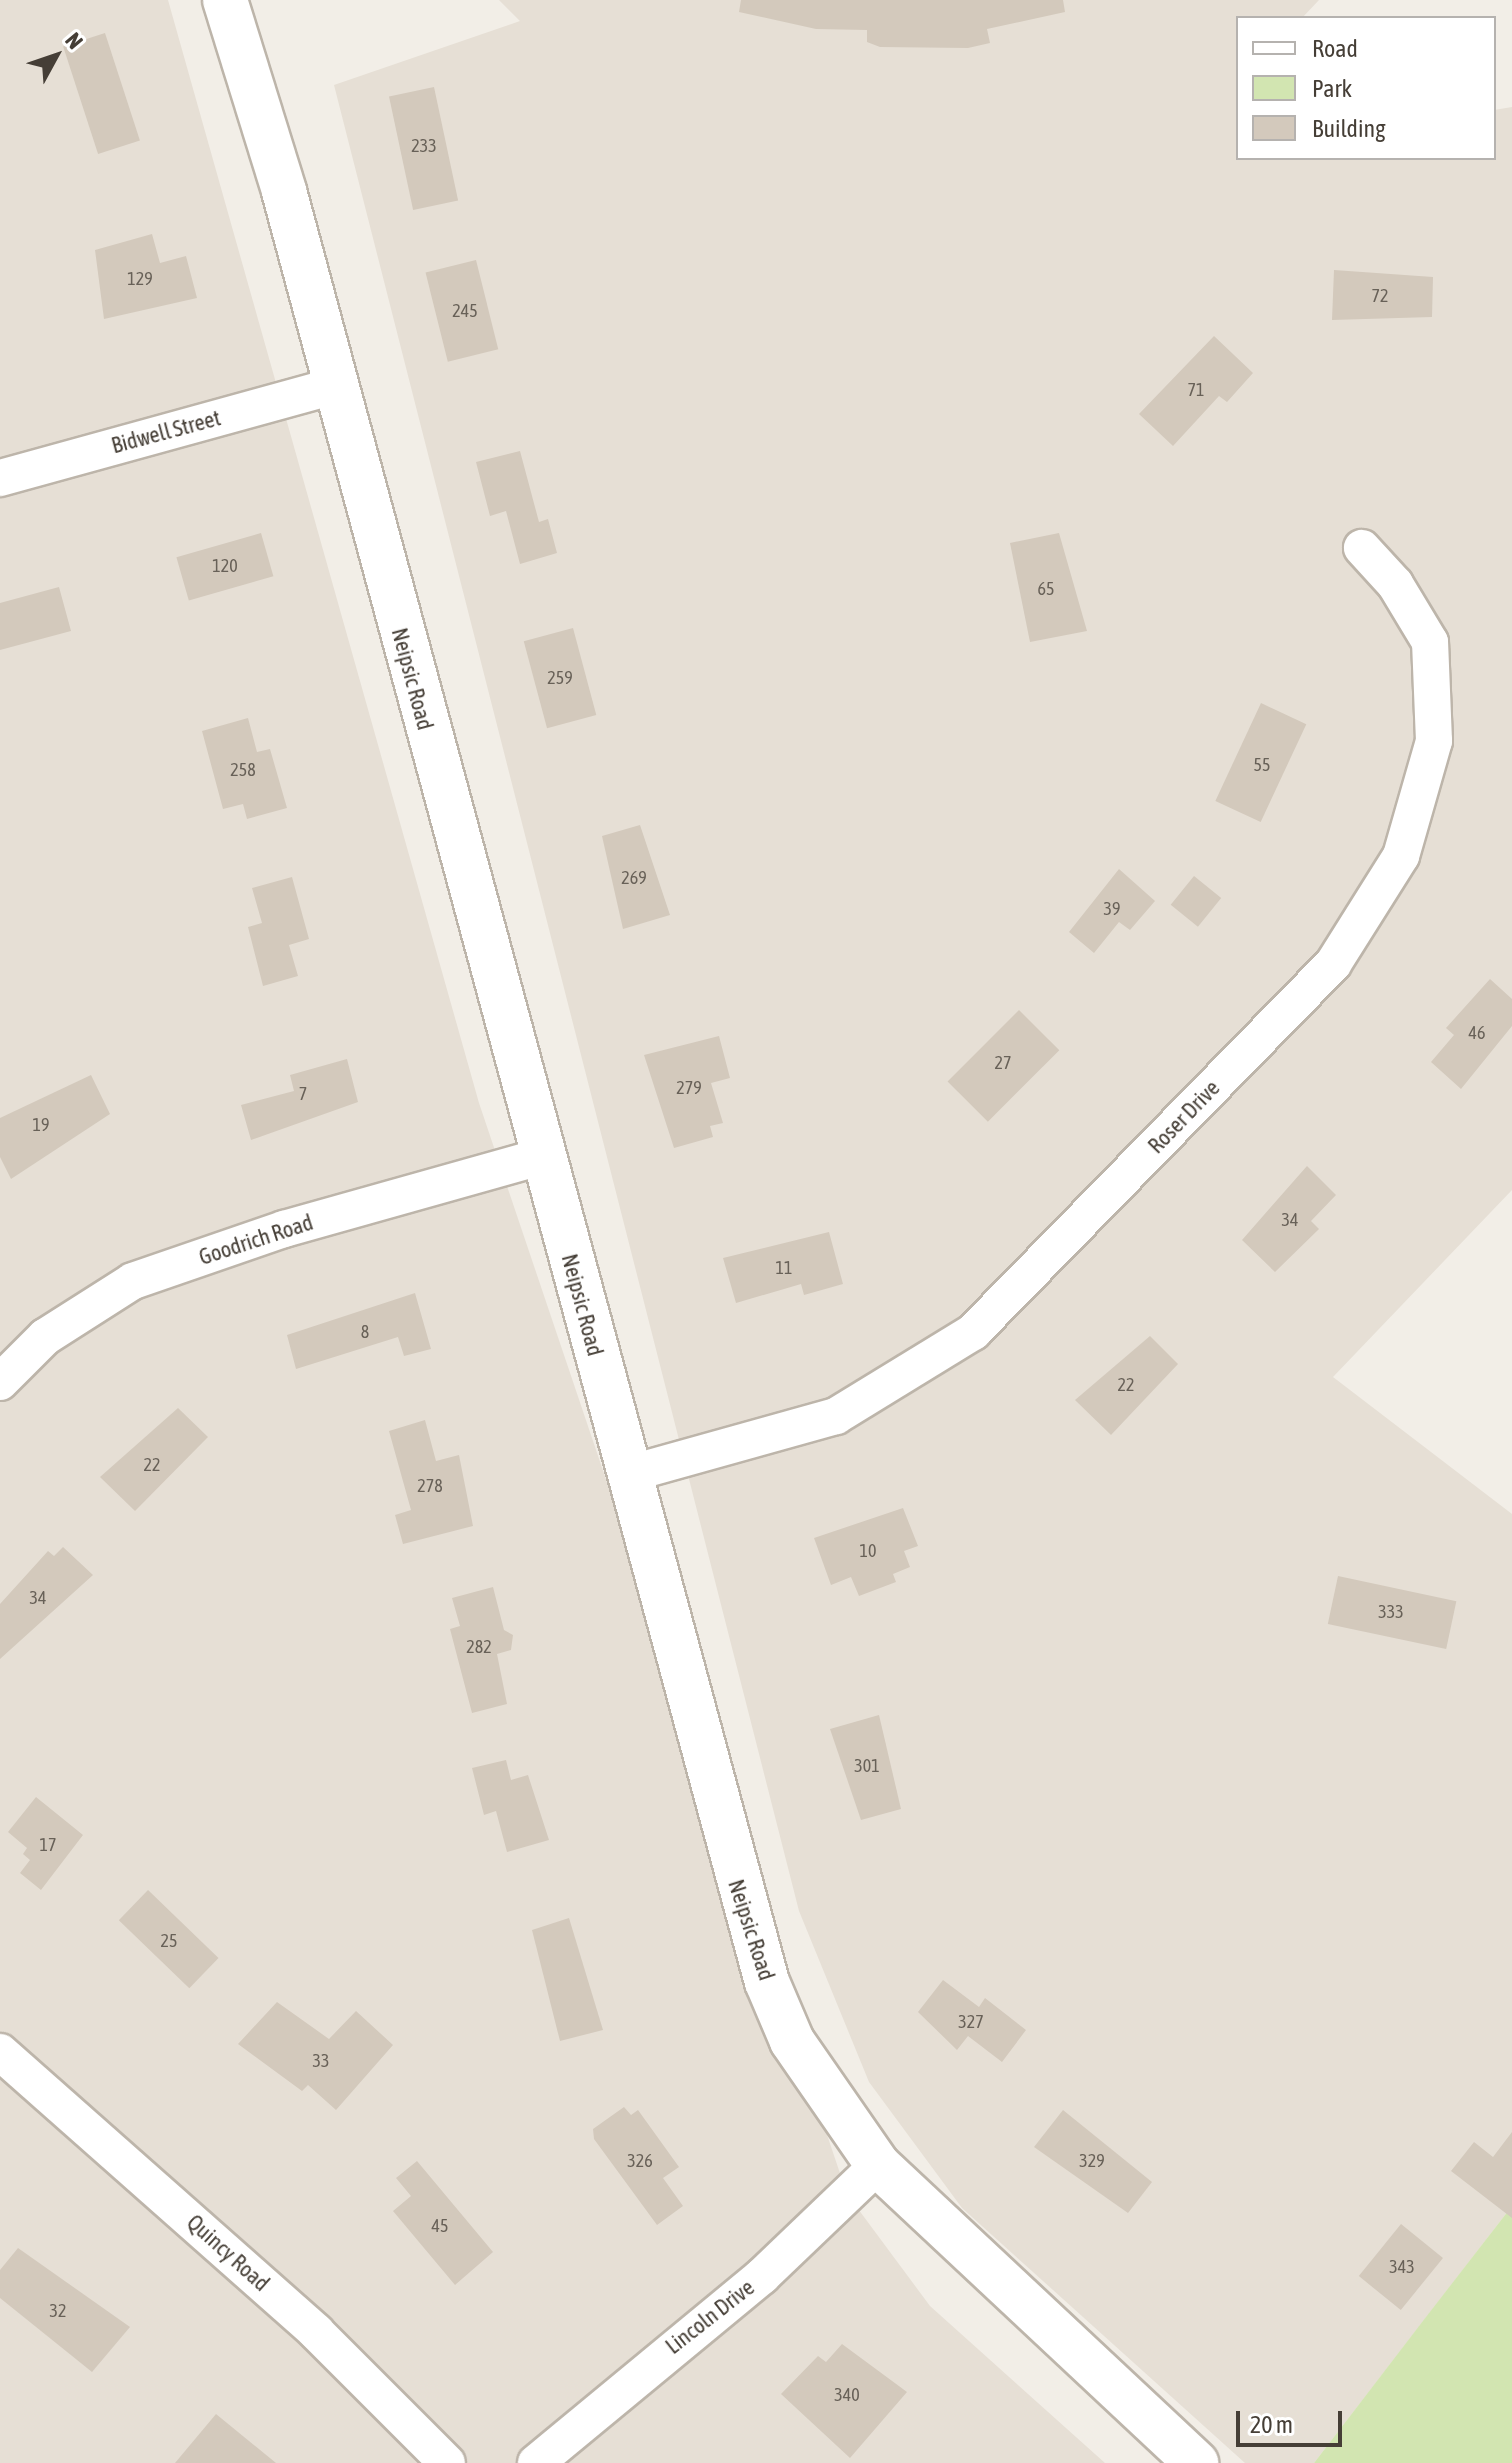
<!DOCTYPE html>
<html>
<head>
<meta charset="utf-8">
<style>
  body { margin:0 }
  #map { position:relative; width:1512px; height:2463px; overflow:hidden; background:#f2eee7; font-family:"Asap Condensed",sans-serif }
  div>[style] { position:absolute }
  [style*='--x'] { left:calc(var(--x)*1px); top:calc(var(--y)*1px); width:calc(var(--w)*1px); rotate:calc(var(--a)*1deg) }
  .residential>* { inset:0; background:#e6dfd5 }
  .green>* { inset:0; background:#d2e5b1 }
  .building>* { inset:0; background:#d3c9bc; transform-origin:0 0 }
  .roads { filter:drop-shadow(2px 0 #bdb5aa) drop-shadow(-2px 0 #bdb5aa) drop-shadow(0 2px #bdb5aa) drop-shadow(0 -2px #bdb5aa) }
  .minor>* { height:36px; margin:-18px; padding:0 18px; transform-origin:18px; border-radius:18px; background:#fff }
  .tertiary>* { height:44px; margin:-22px; padding:0 22px; transform-origin:22px; border-radius:22px; background:#fff }
  span { translate:-50% -50%; white-space:nowrap; text-align:center; line-height:1.15; -webkit-text-stroke:8px #fff; paint-order:stroke }
  .number-label { font-size:18px; color:#686158 }
  .number-label span { -webkit-text-stroke-width:0 }
  .street-label { font-size:22px; color:#453e36 }
  .legend { position:absolute; left:1236px; top:16px; width:260px; height:144px; box-sizing:border-box; background:#fff; border:2px solid #b5b2af; margin:0; padding:10px 14px; list-style:none; font-size:24px; color:#453e36 }
  .legend li { display:flex; align-items:center; gap:16px; height:40px }
  .legend b { width:40px; border:2px solid #b5b2af }
  .north { position:absolute; left:16px; top:16px; width:80px; height:80px; -webkit-text-stroke:6px #fff; paint-order:stroke; rotate:50deg; font-size:22px; font-weight:700; line-height:32px; text-align:center; color:#453e36 }
  .north::after { content:''; display:block; margin:auto; width:28px; height:36px; background:#453e36; clip-path:polygon(50% 0,100% 100%,50% 72%,0 100%) }
  .scale { position:absolute; left:1236px; top:2411px; width:106px; height:36px; box-sizing:border-box; border:4px solid #453e36; border-top:0; padding-left:10px; font-size:24px; line-height:28px; white-space:nowrap; color:#453e36; -webkit-text-stroke:6px #fff; paint-order:stroke }
</style>
</head>
<body>
<div id="map">
  <div class="residential">
    <i style="clip-path:polygon(0 0,168px 0,479px 1103px,847px 2194px,930px 2306px,1105px 2463px,0 2463px)"></i>
    <i style="clip-path:polygon(499px 0,1319px 0,1302px 18px,1238px 18px,1238px 158px,1494px 158px,1494px 110px,1512px 107px,1512px 1190px,1333px 1377px,1512px 1514px,1512px 2206px,1314px 2463px,1245px 2463px,962px 2208px,869px 2082px,799px 1911px,334px 85px,520px 21px)"></i>
  </div>
  <div class="green">
    <i style="clip-path:polygon(1512px 2206px,1512px 2463px,1314px 2463px,1426px 2317px)"></i>
  </div>
  <div class="building">
    <i style="clip-path:polygon(741px 0,1063px 0,1065px 12px,987px 29px,990px 43px,968px 48px,880px 47px,867px 42px,867px 30px,816px 29px,739px 12px)"></i>
    <i style="left:105px;top:33px;width:113px;height:44px;rotate:72deg"></i>
    <i style="left:434px;top:87px;width:116px;height:46px;rotate:78deg"></i>
    <i style="clip-path:polygon(152px 234px,160px 263px,186px 256px,197px 298px,104px 319px,95px 250px)"></i>
    <i style="left:476px;top:260px;width:92px;height:52px;rotate:76deg"></i>
    <i style="clip-path:polygon(1334px 270px,1433px 277px,1432px 317px,1332px 320px)"></i>
    <i style="clip-path:polygon(1214px 336px,1253px 373px,1227px 402px,1219px 396px,1173px 446px,1139px 414px)"></i>
    <i style="clip-path:polygon(520px 451px,539px 522px,548px 519px,557px 553px,520px 564px,506px 511px,490px 516px,476px 462px)"></i>
    <i style="left:261px;top:533px;width:45px;height:88px;rotate:74deg"></i>
    <i style="clip-path:polygon(1059px 533px,1087px 631px,1030px 642px,1010px 543px)"></i>
    <i style="clip-path:polygon(59px 587px,71px 631px,0 650px,0 603px)"></i>
    <i style="left:573px;top:628px;width:90px;height:51px;rotate:75deg"></i>
    <i style="left:1261px;top:703px;width:50px;height:108px;rotate:25deg"></i>
    <i style="clip-path:polygon(248px 718px,257px 752px,270px 749px,287px 808px,247px 819px,243px 804px,223px 809px,202px 731px)"></i>
    <i style="clip-path:polygon(640px 825px,670px 915px,623px 929px,602px 836px)"></i>
    <i style="clip-path:polygon(1119px 869px,1155px 901px,1130px 930px,1119px 922px,1094px 953px,1069px 932px)"></i>
    <i style="left:1194px;top:876px;width:35px;height:37px;rotate:39deg"></i>
    <i style="clip-path:polygon(292px 877px,309px 939px,289px 945px,298px 976px,263px 986px,248px 927px,262px 923px,252px 888px)"></i>
    <i style="clip-path:polygon(1490px 979px,1512px 999px,1512px 1026px,1461px 1089px,1431px 1062px,1454px 1035px,1446px 1028px)"></i>
    <i style="left:1019px;top:1010px;width:57px;height:101px;rotate:45deg"></i>
    <i style="clip-path:polygon(719px 1036px,730px 1078px,711px 1083px,723px 1123px,710px 1126px,713px 1137px,674px 1148px,644px 1055px)"></i>
    <i style="clip-path:polygon(347px 1059px,358px 1102px,251px 1140px,241px 1105px,294px 1091px,290px 1075px)"></i>
    <i style="clip-path:polygon(91px 1075px,110px 1114px,11px 1179px,0 1157px,0 1118px)"></i>
    <i style="clip-path:polygon(1307px 1166px,1336px 1195px,1311px 1221px,1319px 1229px,1275px 1272px,1242px 1240px)"></i>
    <i style="clip-path:polygon(829px 1232px,843px 1284px,804px 1295px,801px 1284px,736px 1303px,723px 1258px)"></i>
    <i style="clip-path:polygon(415px 1293px,431px 1349px,404px 1356px,398px 1337px,296px 1369px,287px 1335px)"></i>
    <i style="clip-path:polygon(1150px 1336px,1178px 1364px,1111px 1435px,1075px 1400px)"></i>
    <i style="clip-path:polygon(178px 1408px,208px 1437px,135px 1511px,100px 1477px)"></i>
    <i style="clip-path:polygon(425px 1420px,436px 1461px,459px 1455px,473px 1526px,403px 1544px,395px 1515px,411px 1510px,389px 1431px)"></i>
    <i style="clip-path:polygon(903px 1508px,918px 1546px,904px 1551px,910px 1567px,893px 1574px,896px 1582px,859px 1596px,851px 1577px,831px 1585px,814px 1538px)"></i>
    <i style="clip-path:polygon(63px 1547px,93px 1575px,0 1659px,0 1604px,48px 1551px,54px 1556px)"></i>
    <i style="left:1338px;top:1576px;width:121px;height:49px;rotate:12deg"></i>
    <i style="clip-path:polygon(493px 1587px,504px 1630px,513px 1635px,511px 1650px,497px 1654px,507px 1704px,472px 1713px,450px 1629px,460px 1626px,452px 1598px)"></i>
    <i style="clip-path:polygon(879px 1715px,901px 1809px,861px 1820px,830px 1729px)"></i>
    <i style="clip-path:polygon(506px 1760px,511px 1780px,528px 1775px,549px 1840px,507px 1852px,496px 1811px,484px 1815px,472px 1768px)"></i>
    <i style="clip-path:polygon(36px 1797px,83px 1835px,41px 1890px,20px 1873px,30px 1860px,23px 1854px,27px 1848px,8px 1832px)"></i>
    <i style="left:148px;top:1890px;width:98px;height:42px;rotate:44deg"></i>
    <i style="clip-path:polygon(569px 1918px,603px 2030px,560px 2041px,532px 1930px)"></i>
    <i style="clip-path:polygon(943px 1980px,979px 2007px,985px 1998px,1026px 2030px,1002px 2062px,968px 2036px,957px 2050px,918px 2012px)"></i>
    <i style="clip-path:polygon(277px 2002px,329px 2039px,356px 2011px,393px 2045px,336px 2110px,308px 2085px,302px 2091px,238px 2044px)"></i>
    <i style="clip-path:polygon(624px 2107px,631px 2115px,638px 2110px,679px 2167px,663px 2178px,683px 2206px,657px 2225px,594px 2139px,593px 2129px)"></i>
    <i style="clip-path:polygon(1063px 2110px,1152px 2182px,1128px 2213px,1034px 2147px)"></i>
    <i style="clip-path:polygon(1512px 2132px,1512px 2218px,1451px 2171px,1474px 2142px,1493px 2157px)"></i>
    <i style="clip-path:polygon(417px 2161px,493px 2252px,455px 2285px,393px 2211px,411px 2196px,396px 2178px)"></i>
    <i style="left:1401px;top:2224px;width:54px;height:67px;rotate:39deg"></i>
    <i style="clip-path:polygon(18px 2248px,130px 2327px,92px 2372px,0 2298px,0 2270px)"></i>
    <i style="clip-path:polygon(842px 2344px,907px 2392px,850px 2458px,781px 2394px,818px 2356px,826px 2362px)"></i>
    <i style="clip-path:polygon(216px 2414px,276px 2463px,175px 2463px)"></i>
  </div>
  <div class="roads">
    <div class="minor">
      <i style="--x:0;--y:478;--w:345;--a:-15.4"></i>
      <i style="--x:0;--y:1382;--w:64;--a:-45"></i>
      <i style="--x:45;--y:1337;--w:104;--a:-32.5"></i>
      <i style="--x:133;--y:1281;--w:160;--a:-19"></i>
      <i style="--x:284;--y:1229;--w:267;--a:-15.7"></i>
      <i style="--x:628;--y:1474;--w:216;--a:-15.6"></i>
      <i style="--x:836;--y:1416;--w:161;--a:-31.5"></i>
      <i style="--x:973;--y:1332;--w:515;--a:-45.63"></i>
      <i style="--x:1333;--y:964;--w:128;--a:-57.8"></i>
      <i style="--x:1401;--y:856;--w:120;--a:-74"></i>
      <i style="--x:1434;--y:741;--w:99;--a:-92.3"></i>
      <i style="--x:1430;--y:642;--w:68;--a:-121.1"></i>
      <i style="--x:1395;--y:584;--w:49;--a:-132.5"></i>
      <i style="--x:0;--y:2052;--w:422;--a:41.5"></i>
      <i style="--x:316;--y:2332;--w:185;--a:45"></i>
      <i style="--x:536;--y:2463;--w:293;--a:-39.6"></i>
      <i style="--x:762;--y:2276;--w:161;--a:-43.7"></i>
    </div>
    <div class="tertiary">
      <i style="--x:225;--y:0;--w:200;--a:72.8"></i>
      <i style="--x:284;--y:191;--w:1855;--a:74.91"></i>
      <i style="--x:767;--y:1982;--w:64;--a:67"></i>
      <i style="--x:792;--y:2041;--w:151;--a:55.3"></i>
      <i style="--x:878;--y:2165;--w:436;--a:43.1"></i>
    </div>
  </div>
  <div class="number-label">
    <span style="left:424px;top:146px">233</span>
    <span style="left:140px;top:279px">129</span>
    <span style="left:1380px;top:296px">72</span>
    <span style="left:465px;top:311px">245</span>
    <span style="left:1196px;top:390px">71</span>
    <span style="left:225px;top:566px">120</span>
    <span style="left:1046px;top:589px">65</span>
    <span style="left:560px;top:678px">259</span>
    <span style="left:1262px;top:765px">55</span>
    <span style="left:243px;top:770px">258</span>
    <span style="left:634px;top:878px">269</span>
    <span style="left:1112px;top:909px">39</span>
    <span style="left:1477px;top:1033px">46</span>
    <span style="left:1003px;top:1063px">27</span>
    <span style="left:689px;top:1088px">279</span>
    <span style="left:303px;top:1094px">7</span>
    <span style="left:41px;top:1125px">19</span>
    <span style="left:1290px;top:1220px">34</span>
    <span style="left:784px;top:1268px">11</span>
    <span style="left:365px;top:1332px">8</span>
    <span style="left:1126px;top:1385px">22</span>
    <span style="left:152px;top:1465px">22</span>
    <span style="left:430px;top:1486px">278</span>
    <span style="left:868px;top:1551px">10</span>
    <span style="left:38px;top:1598px">34</span>
    <span style="left:1391px;top:1612px">333</span>
    <span style="left:479px;top:1647px">282</span>
    <span style="left:867px;top:1766px">301</span>
    <span style="left:48px;top:1845px">17</span>
    <span style="left:169px;top:1941px">25</span>
    <span style="left:971px;top:2022px">327</span>
    <span style="left:321px;top:2061px">33</span>
    <span style="left:640px;top:2161px">326</span>
    <span style="left:1092px;top:2161px">329</span>
    <span style="left:440px;top:2226px">45</span>
    <span style="left:1402px;top:2267px">343</span>
    <span style="left:58px;top:2311px">32</span>
    <span style="left:847px;top:2395px">340</span>
  </div>
  <div class="street-label">
    <span style="left:166px;top:432px;rotate:-15deg">Bidwell Street</span>
    <span style="left:412px;top:679px;rotate:75deg">Neipsic Road</span>
    <span style="left:1184px;top:1117px;rotate:-46deg">Roser Drive</span>
    <span style="left:256px;top:1240px;rotate:-18deg">Goodrich Road</span>
    <span style="left:582px;top:1305px;rotate:75deg">Neipsic Road</span>
    <span style="left:751px;top:1930px;rotate:72deg">Neipsic Road</span>
    <span style="left:228px;top:2253px;rotate:42deg">Quincy Road</span>
    <span style="left:710px;top:2317px;rotate:-38deg">Lincoln Drive</span>
  </div>
  <ul class="legend">
  <li><b style="height:10px;background:#fff"></b>Road</li>
  <li><b style="height:22px;background:#d2e5b1"></b>Park</li>
  <li><b style="height:22px;background:#d3c9bc"></b>Building</li>
  </ul>
  <div class="north">N</div>
  <div class="scale">20 m</div>
</div>
</body>
</html>
